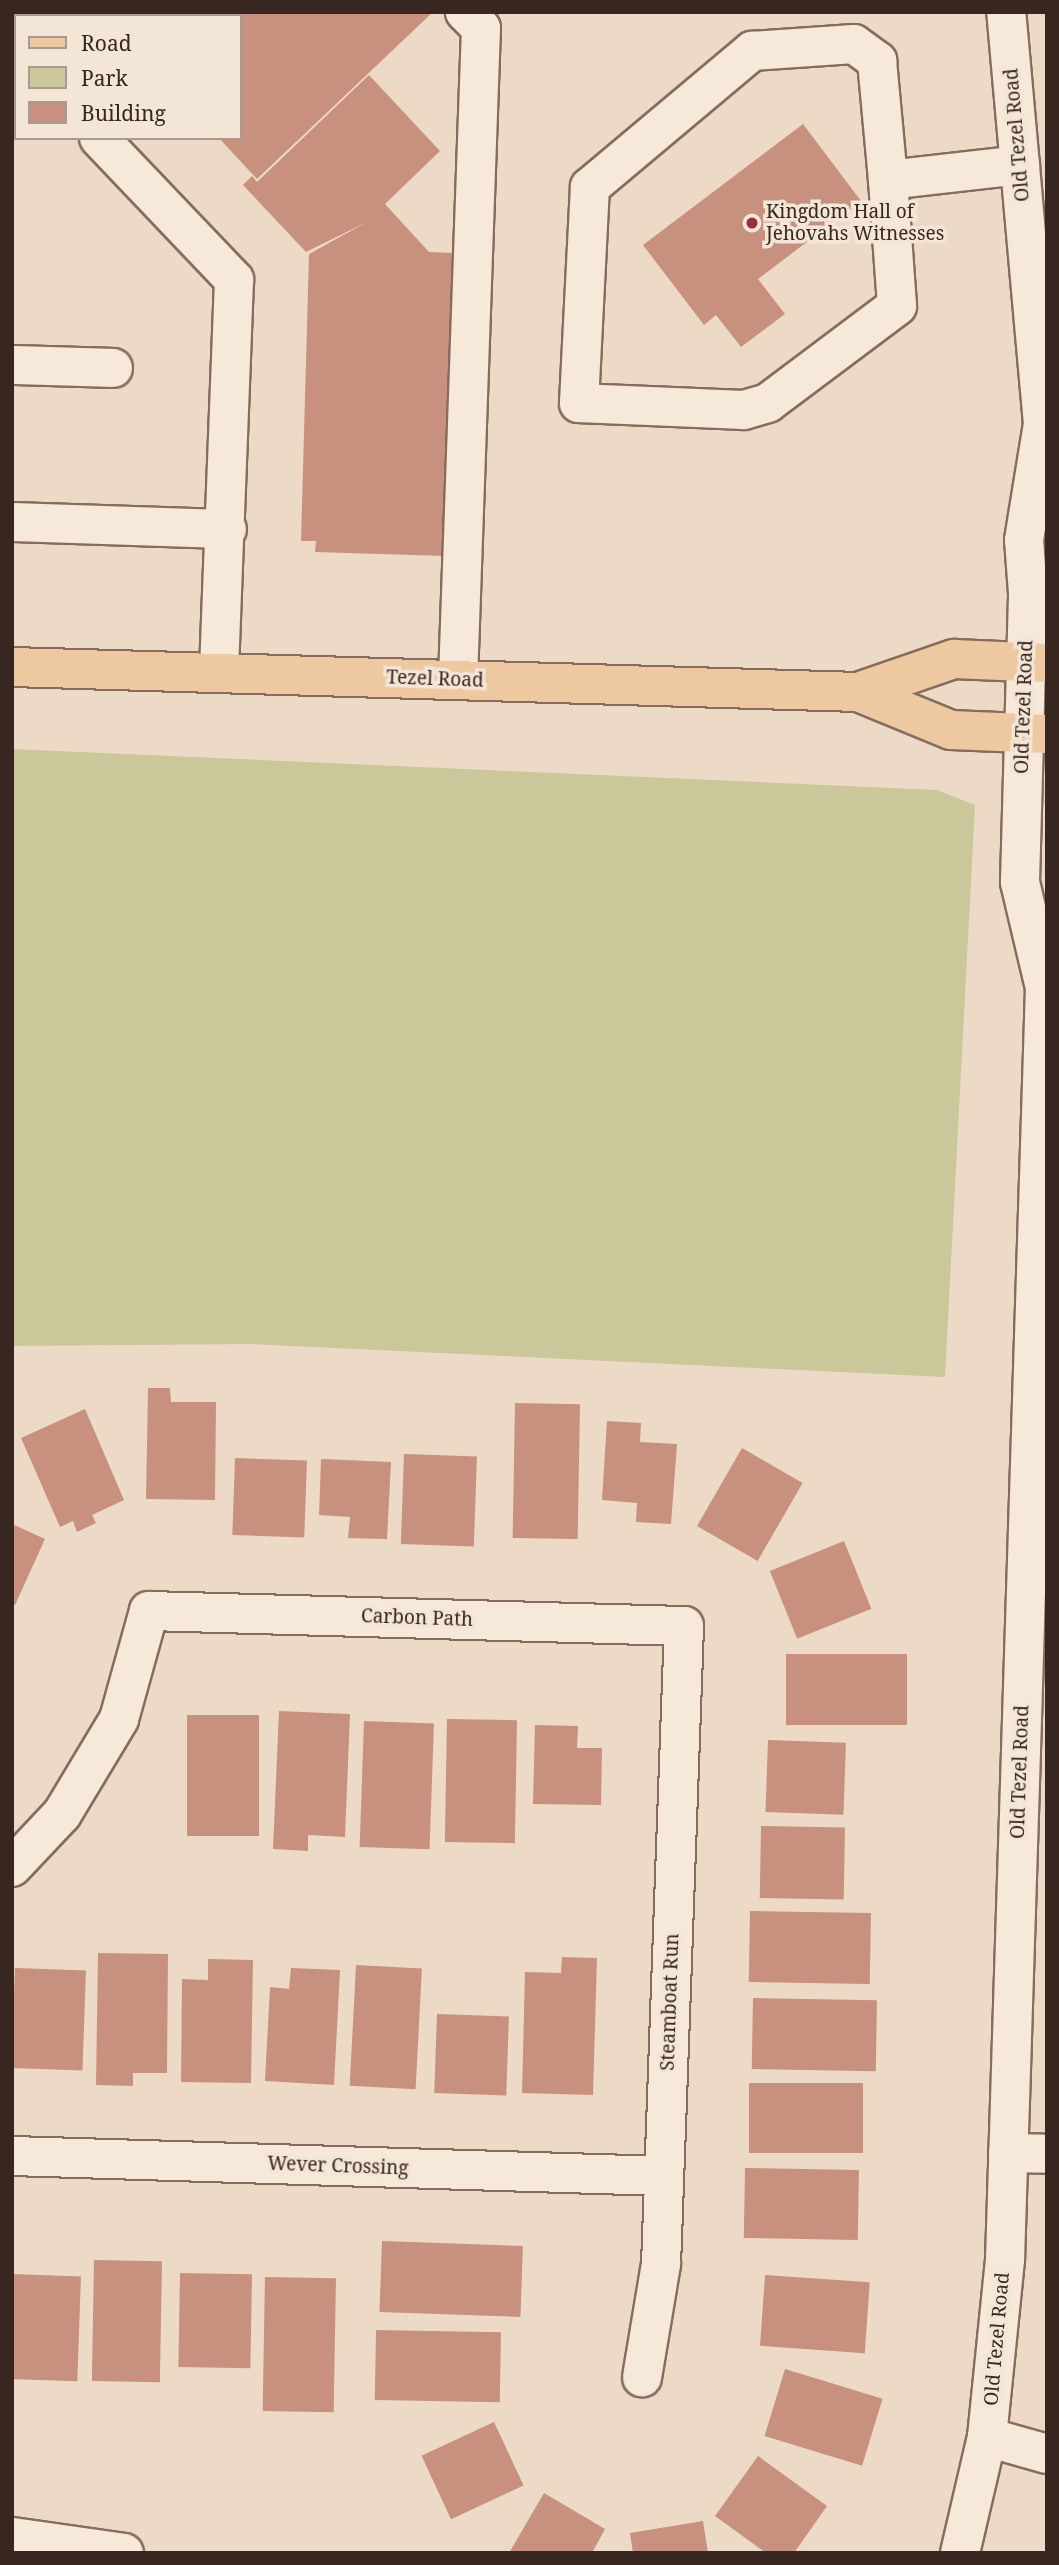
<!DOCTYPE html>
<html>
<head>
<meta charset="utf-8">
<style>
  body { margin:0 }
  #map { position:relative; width:1059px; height:2565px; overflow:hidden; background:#ecdac6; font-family:"Noto Serif",serif }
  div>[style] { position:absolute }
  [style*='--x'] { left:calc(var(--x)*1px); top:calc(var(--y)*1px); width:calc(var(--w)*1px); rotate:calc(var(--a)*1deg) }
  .green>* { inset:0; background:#cac79b }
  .building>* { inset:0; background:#c8907e; transform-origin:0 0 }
  .roads { filter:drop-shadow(2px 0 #876c5d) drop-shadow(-2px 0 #876c5d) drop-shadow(0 2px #876c5d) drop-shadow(0 -2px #876c5d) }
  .minor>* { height:38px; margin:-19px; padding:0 19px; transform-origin:19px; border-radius:19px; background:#f7e9d9 }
  .major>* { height:38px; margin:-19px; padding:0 19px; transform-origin:19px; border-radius:19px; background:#edc8a1 }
  .dots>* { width:19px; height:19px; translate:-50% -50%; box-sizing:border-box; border:4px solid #f4e6d6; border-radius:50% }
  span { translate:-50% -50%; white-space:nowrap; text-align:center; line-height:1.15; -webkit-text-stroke:7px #f4e6d6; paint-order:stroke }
  .street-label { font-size:19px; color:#382720 }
  .poi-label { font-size:19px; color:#382720 }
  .left { translate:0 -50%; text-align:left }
  .frame { position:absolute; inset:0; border:14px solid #382720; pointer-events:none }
  .legend { position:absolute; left:14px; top:14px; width:228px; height:126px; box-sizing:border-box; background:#f4e6d6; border:2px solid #a99a8d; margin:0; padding:9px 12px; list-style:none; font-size:21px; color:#382720 }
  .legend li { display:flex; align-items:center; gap:14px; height:35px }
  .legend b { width:35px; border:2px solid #a99a8d }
</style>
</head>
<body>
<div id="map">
  <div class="green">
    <i style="clip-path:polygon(12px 749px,937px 790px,975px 805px,945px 1377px,251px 1344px,12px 1346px)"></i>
  </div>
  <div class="building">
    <i style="clip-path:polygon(14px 12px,433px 12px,257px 179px,219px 138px,240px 138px,240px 16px)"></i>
    <i style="left:12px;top:18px;width:4px;height:15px"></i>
    <i style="clip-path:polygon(369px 75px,440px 151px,385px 204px,429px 252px,455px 253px,446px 556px,315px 552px,316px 541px,301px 541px,309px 254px,367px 222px,306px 252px,243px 185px,252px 176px,257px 182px)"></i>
    <i style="clip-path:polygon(803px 124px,861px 201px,758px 279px,785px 314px,741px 347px,716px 315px,704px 325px,643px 245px)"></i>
    <i style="clip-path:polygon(148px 1388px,170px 1388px,171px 1402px,216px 1402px,215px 1500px,146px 1499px)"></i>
    <i style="left:515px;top:1403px;width:65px;height:135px;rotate:1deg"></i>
    <i style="clip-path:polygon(85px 1409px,124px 1500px,92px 1515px,96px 1523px,77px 1532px,73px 1521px,60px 1527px,21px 1438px)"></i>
    <i style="clip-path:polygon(607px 1421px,641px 1423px,640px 1442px,677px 1444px,671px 1524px,636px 1522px,637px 1503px,602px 1500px)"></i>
    <i style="left:742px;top:1448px;width:70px;height:90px;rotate:30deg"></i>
    <i style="left:404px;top:1454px;width:73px;height:90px;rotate:2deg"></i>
    <i style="left:235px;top:1458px;width:72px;height:77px;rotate:2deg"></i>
    <i style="clip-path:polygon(321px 1459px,391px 1462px,387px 1539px,348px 1538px,350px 1517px,319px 1515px)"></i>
    <i style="clip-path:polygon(12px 1524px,45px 1539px,15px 1605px,12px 1604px)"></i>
    <i style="left:844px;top:1541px;width:73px;height:80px;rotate:68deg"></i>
    <i style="left:907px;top:1654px;width:71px;height:121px;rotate:90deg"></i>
    <i style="clip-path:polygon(279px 1711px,350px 1714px,345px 1837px,308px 1835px,308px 1851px,273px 1849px)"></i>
    <i style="left:187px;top:1715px;width:72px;height:121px"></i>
    <i style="left:447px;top:1719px;width:70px;height:123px;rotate:1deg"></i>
    <i style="left:364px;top:1721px;width:70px;height:126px;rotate:2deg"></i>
    <i style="clip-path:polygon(535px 1725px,578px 1726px,577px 1748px,602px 1748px,601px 1805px,533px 1804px)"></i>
    <i style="left:768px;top:1740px;width:78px;height:72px;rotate:2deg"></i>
    <i style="left:761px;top:1826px;width:84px;height:72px;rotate:1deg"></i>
    <i style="left:750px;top:1911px;width:121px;height:71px;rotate:1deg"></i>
    <i style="clip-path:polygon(98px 1953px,168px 1954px,167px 2073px,133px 2073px,133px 2086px,96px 2085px)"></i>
    <i style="clip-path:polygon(562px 1957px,597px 1958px,593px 2095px,522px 2093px,525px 1972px,561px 1973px)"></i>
    <i style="clip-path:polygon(208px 1959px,253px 1960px,251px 2083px,181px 2082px,182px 1979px,208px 1980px)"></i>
    <i style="left:356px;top:1965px;width:66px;height:121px;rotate:3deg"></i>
    <i style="left:15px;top:1968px;width:71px;height:100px;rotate:2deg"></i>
    <i style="clip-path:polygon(291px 1968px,340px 1970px,334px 2085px,265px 2081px,270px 1987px,289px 1989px)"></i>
    <i style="left:753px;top:1998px;width:124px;height:71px;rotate:1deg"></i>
    <i style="left:437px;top:2014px;width:72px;height:79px;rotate:2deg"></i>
    <i style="left:749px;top:2083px;width:114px;height:70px"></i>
    <i style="left:745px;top:2168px;width:114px;height:70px;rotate:1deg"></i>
    <i style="left:382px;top:2241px;width:141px;height:71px;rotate:2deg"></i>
    <i style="left:94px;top:2260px;width:68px;height:121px;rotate:1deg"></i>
    <i style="left:180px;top:2273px;width:72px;height:94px;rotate:1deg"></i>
    <i style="left:12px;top:2274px;width:69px;height:105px;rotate:2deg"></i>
    <i style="left:765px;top:2275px;width:105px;height:71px;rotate:4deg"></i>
    <i style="left:265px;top:2277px;width:71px;height:134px;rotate:1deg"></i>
    <i style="left:376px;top:2330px;width:125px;height:70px;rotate:1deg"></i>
    <i style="left:785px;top:2369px;width:102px;height:70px;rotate:17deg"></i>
    <i style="left:494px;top:2422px;width:70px;height:80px;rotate:65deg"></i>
    <i style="clip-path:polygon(758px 2456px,827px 2506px,794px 2553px,766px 2553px,715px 2516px)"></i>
    <i style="clip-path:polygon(544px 2493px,605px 2529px,592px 2553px,509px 2553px)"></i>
    <i style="clip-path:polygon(703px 2521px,708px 2553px,633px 2553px,630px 2533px)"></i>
  </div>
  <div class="roads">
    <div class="minor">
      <i style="--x:12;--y:97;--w:4;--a:0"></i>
      <i style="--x:99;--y:138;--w:196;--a:46.4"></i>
      <i style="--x:234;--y:280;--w:393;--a:92.2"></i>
      <i style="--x:888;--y:180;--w:126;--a:85.9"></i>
      <i style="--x:897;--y:306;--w:161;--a:143.1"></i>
      <i style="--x:768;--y:403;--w:26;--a:164"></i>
      <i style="--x:743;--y:410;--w:164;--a:-177.6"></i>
      <i style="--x:579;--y:403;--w:216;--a:-87.1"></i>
      <i style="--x:590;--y:187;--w:212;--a:-40"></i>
      <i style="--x:752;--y:51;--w:102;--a:-3.9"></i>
      <i style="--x:854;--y:44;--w:29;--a:36"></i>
      <i style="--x:877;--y:61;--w:120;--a:84.7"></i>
      <i style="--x:888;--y:180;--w:133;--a:-6.5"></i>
      <i style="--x:12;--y:365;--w:101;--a:1.7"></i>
      <i style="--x:12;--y:522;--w:215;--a:1.9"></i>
      <i style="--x:458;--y:680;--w:652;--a:-87.98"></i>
      <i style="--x:481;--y:28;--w:23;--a:-135"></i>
      <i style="--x:12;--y:1867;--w:73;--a:-46.7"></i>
      <i style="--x:62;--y:1814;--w:111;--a:-59"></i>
      <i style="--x:119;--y:1719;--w:112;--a:-74.5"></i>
      <i style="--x:149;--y:1611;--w:535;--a:1.61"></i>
      <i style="--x:684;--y:1626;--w:638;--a:92.06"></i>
      <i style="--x:661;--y:2264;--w:115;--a:99.5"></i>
      <i style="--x:1008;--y:2153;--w:39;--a:1"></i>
      <i style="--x:12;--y:2156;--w:651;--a:1.76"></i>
      <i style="--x:987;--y:2437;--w:62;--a:15.8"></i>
      <i style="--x:12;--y:2537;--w:113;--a:8.1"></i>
      <i style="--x:960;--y:2553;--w:119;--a:-76.9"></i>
      <i style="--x:987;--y:2437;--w:178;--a:-84.2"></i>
      <i style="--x:1005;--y:2260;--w:1273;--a:-88.2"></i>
      <i style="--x:1045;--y:988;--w:109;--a:-103.3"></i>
      <i style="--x:1020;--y:882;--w:289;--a:-88.4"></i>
      <i style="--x:1028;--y:593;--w:53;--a:-94.3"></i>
      <i style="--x:1024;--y:540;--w:118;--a:-80.7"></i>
      <i style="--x:1043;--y:424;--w:414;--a:-95.1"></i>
    </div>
    <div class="major">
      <i style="--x:12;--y:667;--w:846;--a:1.69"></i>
      <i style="--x:858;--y:692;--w:102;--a:-19"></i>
      <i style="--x:954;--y:659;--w:93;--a:2.5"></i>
      <i style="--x:858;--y:692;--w:100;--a:22.2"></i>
      <i style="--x:951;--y:730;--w:96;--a:2.4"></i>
    </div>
  </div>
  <div class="dots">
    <i style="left:752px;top:223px;background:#933042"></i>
  </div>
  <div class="street-label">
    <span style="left:1017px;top:135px;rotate:-95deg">Old Tezel Road</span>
    <span style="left:435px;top:679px;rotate:2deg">Tezel Road</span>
    <span style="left:1024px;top:707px;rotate:-88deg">Old Tezel Road</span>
    <span style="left:417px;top:1618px;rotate:2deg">Carbon Path</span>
    <span style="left:1020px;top:1772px;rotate:-88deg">Old Tezel Road</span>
    <span style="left:670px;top:2002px;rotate:-88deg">Steamboat Run</span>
    <span style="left:338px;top:2166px;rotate:2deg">Wever Crossing</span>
    <span style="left:997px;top:2339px;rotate:-85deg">Old Tezel Road</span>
  </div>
  <div class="poi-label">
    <span class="left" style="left:766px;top:223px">Kingdom Hall of<br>Jehovahs Witnesses</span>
  </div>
  <div class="frame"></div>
  <ul class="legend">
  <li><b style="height:9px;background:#edc8a1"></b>Road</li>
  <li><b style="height:19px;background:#cac79b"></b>Park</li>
  <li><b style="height:19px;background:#c8907e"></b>Building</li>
  </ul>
</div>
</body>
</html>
